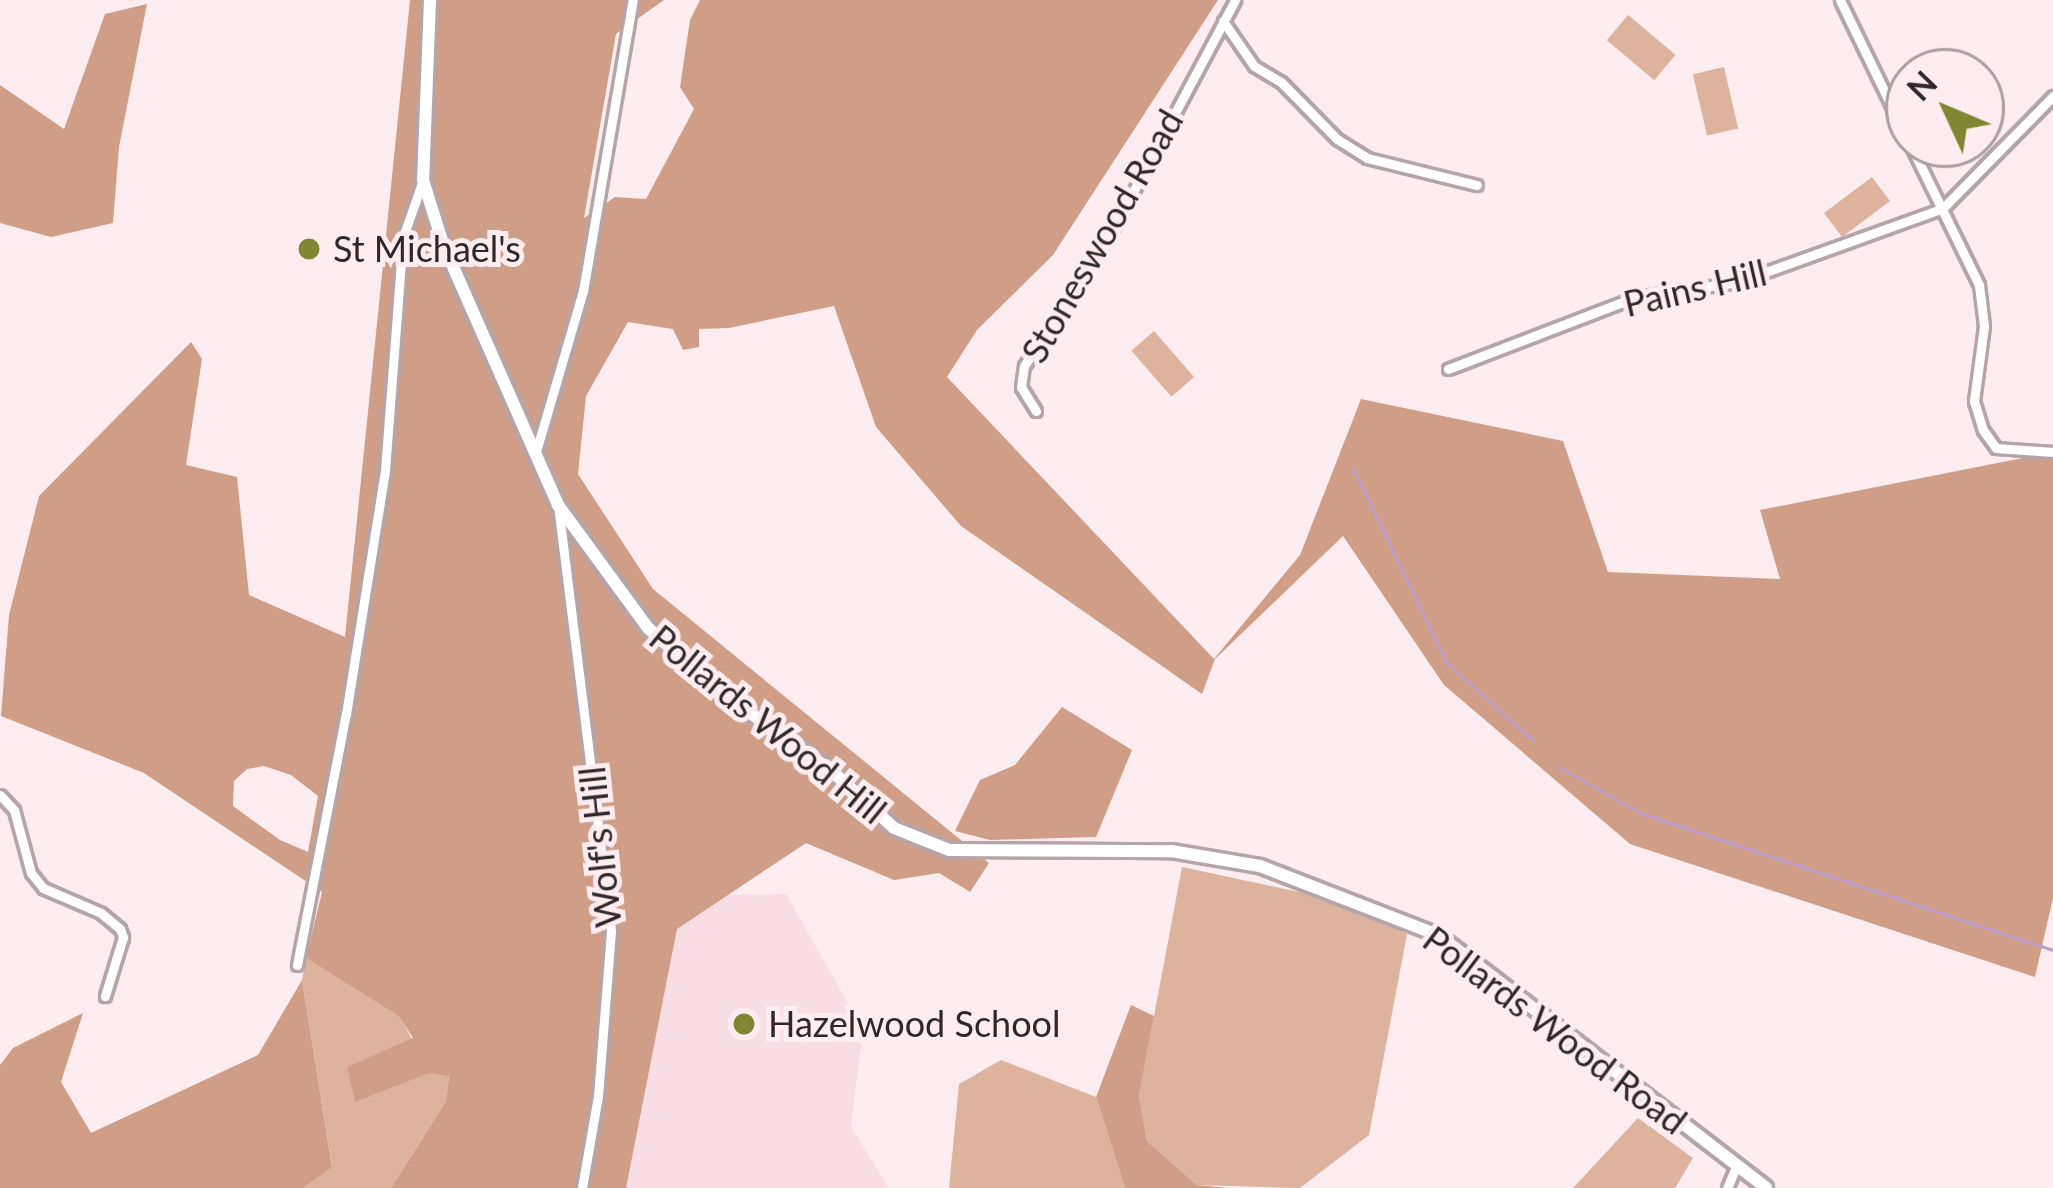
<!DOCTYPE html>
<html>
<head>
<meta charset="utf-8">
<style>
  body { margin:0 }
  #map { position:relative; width:2053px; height:1188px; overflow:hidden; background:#fdecf0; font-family:Lato,sans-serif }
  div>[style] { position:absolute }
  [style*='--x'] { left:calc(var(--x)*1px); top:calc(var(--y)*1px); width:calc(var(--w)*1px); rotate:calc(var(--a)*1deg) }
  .built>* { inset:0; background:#f8dee4 }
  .green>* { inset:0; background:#ddb39e; transform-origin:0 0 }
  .forest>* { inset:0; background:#d09e86 }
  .stream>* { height:3px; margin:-1.5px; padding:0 1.5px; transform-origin:1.5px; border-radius:1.5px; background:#bd9ec8 }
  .roads { filter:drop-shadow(3px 0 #b5a5a8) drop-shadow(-3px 0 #b5a5a8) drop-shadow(0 3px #b5a5a8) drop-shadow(0 -3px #b5a5a8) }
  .street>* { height:9px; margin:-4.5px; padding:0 4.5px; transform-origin:4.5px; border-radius:4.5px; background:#fff }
  .secondary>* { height:12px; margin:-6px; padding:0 6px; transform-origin:6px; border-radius:6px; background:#fff }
  .dots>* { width:33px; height:33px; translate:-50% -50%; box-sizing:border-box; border:6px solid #fdecf0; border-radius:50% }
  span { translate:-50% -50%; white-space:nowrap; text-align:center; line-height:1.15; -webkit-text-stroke:10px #fdecf0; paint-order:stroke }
  .street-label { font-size:36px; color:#2e2829 }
  .poi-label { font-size:36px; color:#2e2829 }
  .left { translate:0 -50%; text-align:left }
  .north { position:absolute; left:1885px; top:48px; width:120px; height:120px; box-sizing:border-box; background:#fdecf0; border:3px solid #aa9ea0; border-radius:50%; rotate:314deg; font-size:33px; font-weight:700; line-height:48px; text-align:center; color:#2e2829 }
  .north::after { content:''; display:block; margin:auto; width:42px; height:54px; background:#7f8733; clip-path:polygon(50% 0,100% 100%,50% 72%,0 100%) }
</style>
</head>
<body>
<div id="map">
  <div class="built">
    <i style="clip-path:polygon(786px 894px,848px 1003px,861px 1045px,851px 1127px,889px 1188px,593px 1188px,667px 896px)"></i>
  </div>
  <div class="green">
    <i style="left:1628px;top:15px;width:62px;height:33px;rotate:40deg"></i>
    <i style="left:1724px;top:67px;width:63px;height:32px;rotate:77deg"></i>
    <i style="left:1872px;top:177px;width:30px;height:60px;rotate:53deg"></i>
    <i style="left:1154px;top:331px;width:61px;height:30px;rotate:49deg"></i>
    <i style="clip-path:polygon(1182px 867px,1346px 902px,1407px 934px,1369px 1135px,1300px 1188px,1197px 1185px,1147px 1141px,1139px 1096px)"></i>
    <i style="clip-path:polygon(306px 958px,400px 1016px,429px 1073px,449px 1075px,446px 1101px,391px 1188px,303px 1188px,332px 1166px,302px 980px)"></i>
    <i style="clip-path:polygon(1001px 1060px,1096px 1097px,1125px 1188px,949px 1188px,959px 1084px)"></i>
    <i style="clip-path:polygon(1638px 1118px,1693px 1158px,1675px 1188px,1573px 1188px)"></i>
  </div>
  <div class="forest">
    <i style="clip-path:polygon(evenodd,410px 0,664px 0,616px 34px,584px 218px,615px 197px,646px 199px,694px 109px,680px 87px,690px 20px,700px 0,1218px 0,1053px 255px,977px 330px,947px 377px,1214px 659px,1300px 555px,1361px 399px,1563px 441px,1608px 572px,1780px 579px,1760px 510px,2053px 452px,2053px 898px,2035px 977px,1630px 844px,1444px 685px,1343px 536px,1215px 659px,1202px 694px,961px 526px,876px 427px,834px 306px,729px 328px,699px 329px,699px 347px,683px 350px,673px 329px,628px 322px,586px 396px,578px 474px,653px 589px,989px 863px,970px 892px,939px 873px,894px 880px,806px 843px,677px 929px,626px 1188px,391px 1188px,446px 1101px,449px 1076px,429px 1073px,355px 1102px,347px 1067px,413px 1038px,399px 1016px,306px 958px,322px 892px,144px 773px,1px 716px,9px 615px,39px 496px,191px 342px,202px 359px,186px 465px,237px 477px,249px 595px,345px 637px,410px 0,264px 766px,291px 775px,318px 796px,308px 852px,280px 840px,233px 806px,234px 781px,247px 769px,264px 766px)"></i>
    <i style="clip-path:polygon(147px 4px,119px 147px,113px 223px,51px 237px,0 223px,0 85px,64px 129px,105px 14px)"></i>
    <i style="clip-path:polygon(1062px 707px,1132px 750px,1096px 837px,990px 840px,955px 831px,980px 780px,1015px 765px)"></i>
    <i style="clip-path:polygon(302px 980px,332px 1167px,303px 1188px,0 1188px,0 1065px,13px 1048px,83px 1013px,61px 1082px,91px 1133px,258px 1055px)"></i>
    <i style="clip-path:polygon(1131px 1005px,1154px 1016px,1139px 1096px,1147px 1141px,1197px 1185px,1229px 1188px,1125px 1188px,1096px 1097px)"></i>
  </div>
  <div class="stream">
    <i style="--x:1353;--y:468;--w:216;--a:64.3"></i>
    <i style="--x:1447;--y:663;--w:117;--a:41.9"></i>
    <i style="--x:1559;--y:767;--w:94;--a:29.3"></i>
    <i style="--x:1641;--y:813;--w:434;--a:18.4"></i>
  </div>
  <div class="roads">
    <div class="street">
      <i style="--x:1840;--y:0;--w:158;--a:64.1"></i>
      <i style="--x:1223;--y:21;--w:55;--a:55.4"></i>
      <i style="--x:1254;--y:66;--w:31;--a:31"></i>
      <i style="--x:1281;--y:82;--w:80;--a:45.5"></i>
      <i style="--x:1337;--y:139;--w:36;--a:32"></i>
      <i style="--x:1367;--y:158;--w:113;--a:13.8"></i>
      <i style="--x:1910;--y:144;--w:157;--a:63.9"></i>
      <i style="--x:1979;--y:285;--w:41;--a:83"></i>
      <i style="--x:1984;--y:326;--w:76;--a:97.6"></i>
      <i style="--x:1974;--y:401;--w:30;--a:73"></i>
      <i style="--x:1983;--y:430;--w:22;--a:54"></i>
      <i style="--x:1996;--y:448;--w:57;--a:4"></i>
      <i style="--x:1448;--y:369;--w:201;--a:-21"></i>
      <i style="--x:1636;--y:297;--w:103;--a:-8.4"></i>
      <i style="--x:1738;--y:282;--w:218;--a:-19.8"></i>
      <i style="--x:1943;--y:208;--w:157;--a:-45.5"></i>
      <i style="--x:1036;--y:411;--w:28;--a:-122"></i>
      <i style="--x:1021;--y:387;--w:21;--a:-82"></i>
      <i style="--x:1024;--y:366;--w:169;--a:-57.1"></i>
      <i style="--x:1116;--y:224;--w:254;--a:-62"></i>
      <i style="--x:535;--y:455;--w:171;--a:-73.7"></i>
      <i style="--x:583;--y:291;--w:295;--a:-80.3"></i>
      <i style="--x:558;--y:505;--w:429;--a:82.9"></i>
      <i style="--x:611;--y:931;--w:166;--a:94.5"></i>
      <i style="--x:598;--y:1096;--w:93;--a:99.9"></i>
      <i style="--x:0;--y:795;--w:21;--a:47"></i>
      <i style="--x:14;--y:810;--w:65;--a:74.9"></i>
      <i style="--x:31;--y:873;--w:19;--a:51"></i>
      <i style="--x:43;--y:888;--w:63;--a:23.3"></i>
      <i style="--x:101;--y:913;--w:25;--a:40"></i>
      <i style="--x:120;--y:929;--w:9;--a:69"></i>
      <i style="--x:123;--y:937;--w:62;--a:107"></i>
      <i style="--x:297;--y:965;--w:256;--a:-79"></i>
      <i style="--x:346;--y:714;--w:247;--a:-80.9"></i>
      <i style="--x:385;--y:470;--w:234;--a:-85.6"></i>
      <i style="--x:403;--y:237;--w:60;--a:-70.7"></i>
      <i style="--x:1727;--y:1188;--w:23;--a:-67"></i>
    </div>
    <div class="secondary">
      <i style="--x:430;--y:0;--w:180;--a:92.2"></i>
      <i style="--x:423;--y:180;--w:67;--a:72.6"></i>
      <i style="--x:443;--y:244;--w:285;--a:66.2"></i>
      <i style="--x:558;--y:505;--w:152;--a:53.8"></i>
      <i style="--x:648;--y:628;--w:97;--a:41.2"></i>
      <i style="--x:721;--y:692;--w:139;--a:35.6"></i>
      <i style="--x:834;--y:773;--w:81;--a:42.5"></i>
      <i style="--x:894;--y:828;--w:59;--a:21.8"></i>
      <i style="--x:949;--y:850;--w:222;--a:0.3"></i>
      <i style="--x:1171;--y:851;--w:90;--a:9.6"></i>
      <i style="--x:1260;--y:866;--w:191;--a:21.2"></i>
      <i style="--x:1438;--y:935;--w:414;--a:37.6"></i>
    </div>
  </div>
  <div class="dots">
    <i style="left:309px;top:249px;background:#7f8733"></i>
    <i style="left:744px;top:1024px;background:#7f8733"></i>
  </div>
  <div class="street-label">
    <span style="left:1102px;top:236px;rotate:-60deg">Stoneswood Road</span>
    <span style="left:1695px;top:288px;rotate:-13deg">Pains Hill</span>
    <span style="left:768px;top:724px;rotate:39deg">Pollards Wood Hill</span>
    <span style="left:600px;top:847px;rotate:-96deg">Wolf's Hill</span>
    <span style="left:1555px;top:1030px;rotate:37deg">Pollards Wood Road</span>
  </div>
  <div class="poi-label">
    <span class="left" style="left:333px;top:249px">St Michael's</span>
    <span class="left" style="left:768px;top:1024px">Hazelwood School</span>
  </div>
  <div class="north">N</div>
</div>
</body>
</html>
